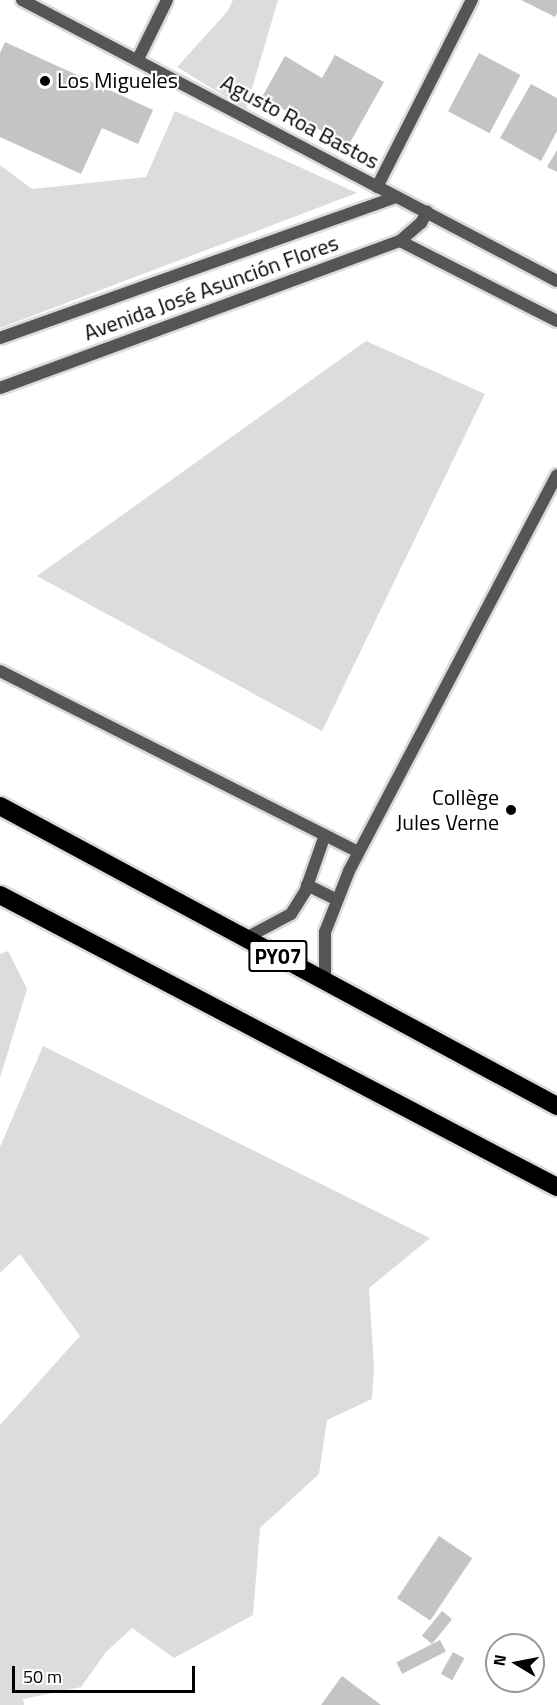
<!DOCTYPE html>
<html>
<head>
<meta charset="utf-8">
<style>
  body { margin:0 }
  #map { position:relative; width:557px; height:1705px; overflow:hidden; background:#fff; font-family:"Titillium Web",sans-serif }
  div>[style] { position:absolute }
  [style*='--x'] { left:calc(var(--x)*1px); top:calc(var(--y)*1px); width:calc(var(--w)*1px); rotate:calc(var(--a)*1deg) }
  .green>* { inset:0; background:#dcdcdc }
  .building>* { inset:0; background:#c4c4c4; transform-origin:0 0 }
  .roads { filter:drop-shadow(2px 0 #dbdbdb) drop-shadow(-2px 0 #dbdbdb) drop-shadow(0 2px #dbdbdb) drop-shadow(0 -2px #dbdbdb) }
  .street>* { height:12px; margin:-6px; padding:0 6px; transform-origin:6px; border-radius:6px; background:#555 }
  .highway>* { height:18px; margin:-9px; padding:0 9px; transform-origin:9px; border-radius:9px; background:#000 }
  .dots>* { width:16px; height:16px; translate:-50% -50%; box-sizing:border-box; border:3px solid #fff; border-radius:50% }
  span { translate:-50% -50%; white-space:nowrap; text-align:center; line-height:1.15; -webkit-text-stroke:4.5px #fff; paint-order:stroke }
  .shield-label span { padding:2px 4px; background:#fff; border:2px solid; border-radius:4px; -webkit-text-stroke-width:0 }
  .shield-label { font-size:21px; color:#000; font-weight:700 }
  .poi-label { font-size:22px; color:#000 }
  .left { translate:0 -50%; text-align:left }
  .right { translate:-100% -50%; text-align:right }
  .street-label { font-size:22px; color:#000 }
  .north { position:absolute; left:485px; top:1633px; width:60px; height:60px; box-sizing:border-box; background:#fff; border:2px solid #999; border-radius:50%; rotate:280deg; font-size:16px; font-weight:700; line-height:24px; text-align:center; color:#000 }
  .north::after { content:''; display:block; margin:auto; width:21px; height:27px; background:#000; clip-path:polygon(50% 0,100% 100%,50% 72%,0 100%) }
  .scale { position:absolute; left:12px; top:1666px; width:183px; height:27px; box-sizing:border-box; border:3px solid #000; border-top:0; padding-left:8px; font-size:18px; line-height:21px; white-space:nowrap; color:#000; -webkit-text-stroke:4px #fff; paint-order:stroke }
</style>
</head>
<body>
<div id="map">
  <div class="green">
    <i style="clip-path:polygon(233px 0,278px 0,246px 109px,177px 67px,227px 12px)"></i>
    <i style="clip-path:polygon(175px 111px,357px 193px,0 328px,0 165px,32px 189px,146px 177px)"></i>
    <i style="clip-path:polygon(366px 341px,485px 394px,322px 731px,37px 576px)"></i>
    <i style="clip-path:polygon(8px 951px,27px 989px,0 1078px,0 954px)"></i>
    <i style="clip-path:polygon(43px 1046px,430px 1238px,369px 1288px,374px 1367px,372px 1399px,327px 1420px,319px 1474px,260px 1528px,253px 1615px,174px 1658px,132px 1628px,106px 1652px,81px 1687px,23px 1699px,24px 1705px,0 1705px,0 1425px,80px 1336px,20px 1254px,0 1273px,0 1147px)"></i>
  </div>
  <div class="building">
    <i style="clip-path:polygon(521px 0,557px 0,557px 13px,555px 17px)"></i>
    <i style="clip-path:polygon(5px 42px,153px 110px,138px 144px,102px 128px,81px 174px,0 137px,0 53px)"></i>
    <i style="left:479px;top:53px;width:47px;height:66px;rotate:28deg"></i>
    <i style="clip-path:polygon(335px 55px,384px 82px,348px 146px,262px 97px,285px 56px,322px 78px)"></i>
    <i style="clip-path:polygon(531px 84px,557px 98px,557px 131px,541px 161px,500px 138px)"></i>
    <i style="clip-path:polygon(557px 150px,557px 172px,547px 167px)"></i>
    <i style="left:439px;top:1536px;width:40px;height:75px;rotate:34deg"></i>
    <i style="left:442px;top:1611px;width:13px;height:32px;rotate:39deg"></i>
    <i style="left:440px;top:1640px;width:13px;height:49px;rotate:63deg"></i>
    <i style="left:453px;top:1652px;width:13px;height:25px;rotate:29deg"></i>
    <i style="clip-path:polygon(342px 1676px,381px 1705px,321px 1705px)"></i>
  </div>
  <div class="roads">
    <div class="street">
      <i style="--x:22;--y:0;--w:604;--a:27.71"></i>
      <i style="--x:138;--y:59;--w:66;--a:-63.8"></i>
      <i style="--x:377;--y:187;--w:210;--a:-63.1"></i>
      <i style="--x:400;--y:241;--w:176;--a:27"></i>
      <i style="--x:0;--y:338;--w:420;--a:-19.6"></i>
      <i style="--x:0;--y:388;--w:426;--a:-20.2"></i>
      <i style="--x:400;--y:241;--w:28;--a:-41"></i>
      <i style="--x:421;--y:223;--w:13;--a:-61"></i>
      <i style="--x:0;--y:671;--w:401;--a:26.8"></i>
      <i style="--x:307;--y:885;--w:32;--a:26"></i>
      <i style="--x:246;--y:938;--w:51;--a:-28.1"></i>
      <i style="--x:291;--y:914;--w:26;--a:-58"></i>
      <i style="--x:305;--y:892;--w:60;--a:-70.7"></i>
      <i style="--x:325;--y:981;--w:49;--a:-90"></i>
      <i style="--x:325;--y:932;--w:66;--a:-68.5"></i>
      <i style="--x:349;--y:871;--w:447;--a:-62.3"></i>
    </div>
    <div class="highway">
      <i style="--x:0;--y:806;--w:633;--a:28.31"></i>
      <i style="--x:0;--y:895;--w:629;--a:27.67"></i>
    </div>
  </div>
  <div class="dots">
    <i style="left:45px;top:81px;background:#000"></i>
    <i style="left:511px;top:810px;background:#000"></i>
  </div>
  <div class="shield-label">
    <span style="left:278px;top:956px">PY07</span>
  </div>
  <div class="poi-label">
    <span class="left" style="left:57px;top:81px">Los Migueles</span>
    <span class="right" style="left:499px;top:810px">Collège<br>Jules Verne</span>
  </div>
  <div class="street-label">
    <span style="left:300px;top:122px;rotate:28deg">Agusto Roa Bastos</span>
    <span style="left:211px;top:288px;rotate:-20deg">Avenida José Asunción Flores</span>
  </div>
  <div class="north">N</div>
  <div class="scale">50 m</div>
</div>
</body>
</html>
